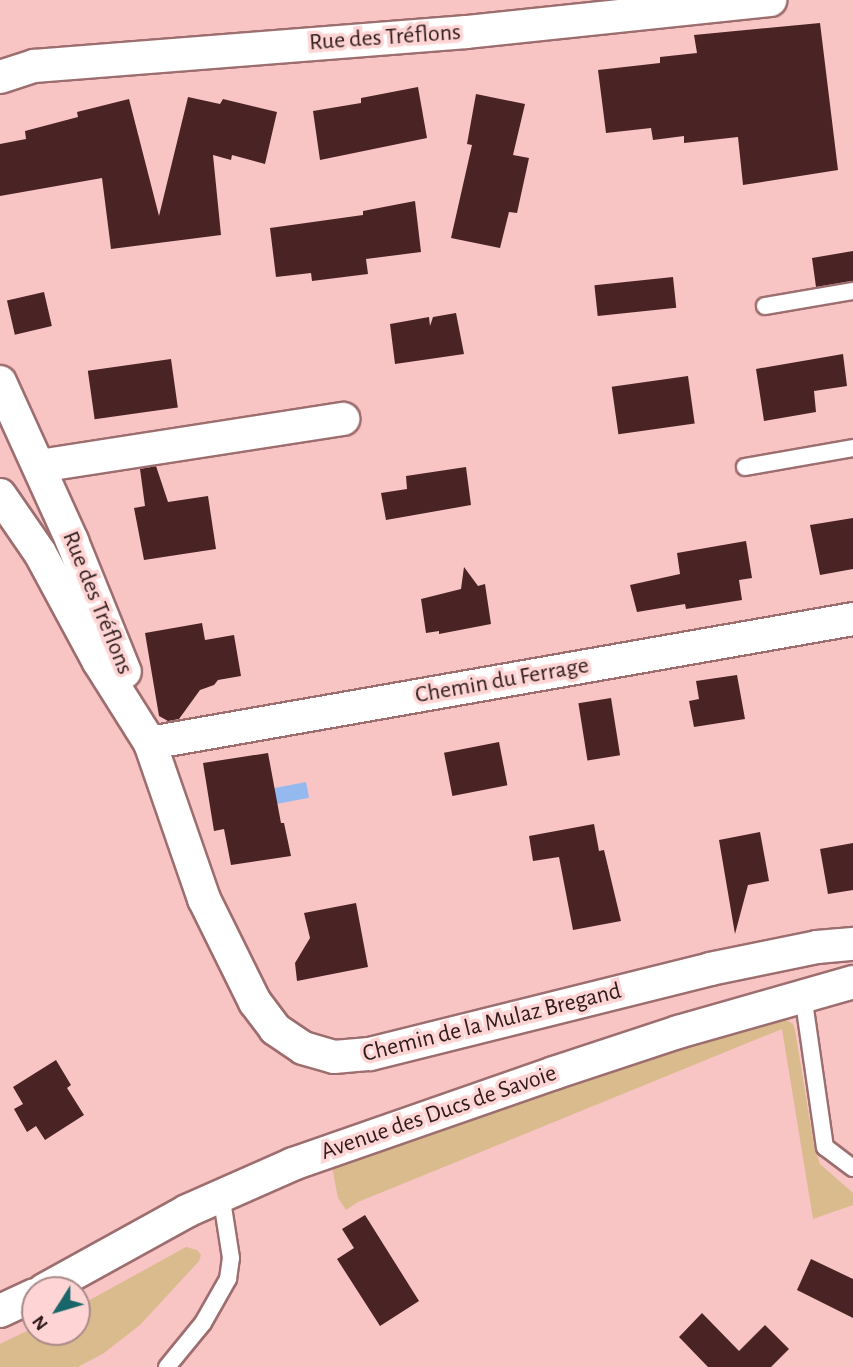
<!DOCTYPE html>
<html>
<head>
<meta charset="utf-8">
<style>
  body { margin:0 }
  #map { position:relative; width:853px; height:1367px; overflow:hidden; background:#f8c4c4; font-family:"Alegreya Sans",sans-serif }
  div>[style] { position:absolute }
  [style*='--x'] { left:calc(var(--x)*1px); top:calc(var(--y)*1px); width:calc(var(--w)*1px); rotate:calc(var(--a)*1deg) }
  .green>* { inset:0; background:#d9bb8e }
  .water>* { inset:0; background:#94b9ef; transform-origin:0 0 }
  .building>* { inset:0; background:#4a2325; transform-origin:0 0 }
  .roads { filter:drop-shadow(2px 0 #9d6e6f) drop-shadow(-2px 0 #9d6e6f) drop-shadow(0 2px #9d6e6f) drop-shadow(0 -2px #9d6e6f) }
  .service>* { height:16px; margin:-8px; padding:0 8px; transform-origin:8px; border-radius:8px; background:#fff }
  .minor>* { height:32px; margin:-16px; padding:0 16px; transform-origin:16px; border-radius:16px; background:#fff }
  span { translate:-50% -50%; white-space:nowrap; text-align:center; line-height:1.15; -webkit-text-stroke:7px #fed4d4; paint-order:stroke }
  .street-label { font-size:24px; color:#2e1b1b }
  .north { position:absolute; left:21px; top:1276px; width:70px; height:70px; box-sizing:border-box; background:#fed4d4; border:2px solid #ab8a8a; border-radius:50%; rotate:233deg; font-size:19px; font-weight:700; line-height:28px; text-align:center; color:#2e1b1b }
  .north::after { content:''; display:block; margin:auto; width:24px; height:32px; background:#186669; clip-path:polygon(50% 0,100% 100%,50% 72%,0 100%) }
</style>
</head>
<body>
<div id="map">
  <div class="green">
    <i style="clip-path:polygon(781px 1017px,793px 1024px,795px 1030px,814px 1146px,820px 1164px,853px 1193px,853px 1205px,813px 1219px,782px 1029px,358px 1202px,346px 1210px,338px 1198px,332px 1167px,553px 1090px)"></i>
    <i style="clip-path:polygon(186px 1247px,197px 1250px,201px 1255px,199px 1261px,140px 1325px,104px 1353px,78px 1367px,0 1367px,0 1344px,35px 1327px,35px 1332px,77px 1332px,77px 1307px)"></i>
  </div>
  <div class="water">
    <i style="left:306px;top:782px;width:16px;height:41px;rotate:79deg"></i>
  </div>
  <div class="building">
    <i style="clip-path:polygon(820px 23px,838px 170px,743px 185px,738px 137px,684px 143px,684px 136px,653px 140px,651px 128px,606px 133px,598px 70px,660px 63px,660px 57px,697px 53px,694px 35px)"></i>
    <i style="clip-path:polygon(418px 87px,427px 138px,320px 160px,313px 111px,361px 103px,361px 98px)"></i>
    <i style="clip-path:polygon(476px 94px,525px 104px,513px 155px,529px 158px,517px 213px,509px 212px,500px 248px,451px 238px,472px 145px,467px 144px)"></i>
    <i style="clip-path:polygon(188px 97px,220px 104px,223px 99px,277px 112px,265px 164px,232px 155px,231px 160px,213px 155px,221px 235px,111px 249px,102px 178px,0 196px,0 144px,26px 139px,25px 131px,78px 117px,77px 112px,129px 99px,159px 216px)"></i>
    <i style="clip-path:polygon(415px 201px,421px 252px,366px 259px,368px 274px,312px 281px,311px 273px,276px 277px,270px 228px,363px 215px,363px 211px)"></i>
    <i style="clip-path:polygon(853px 251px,853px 281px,816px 287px,812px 258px)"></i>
    <i style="left:673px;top:277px;width:31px;height:79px;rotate:84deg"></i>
    <i style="left:44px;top:292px;width:35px;height:38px;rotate:77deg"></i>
    <i style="clip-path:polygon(456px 313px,464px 354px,395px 364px,390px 324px,429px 317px,430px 326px,433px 317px)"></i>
    <i style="clip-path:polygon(843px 354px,847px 386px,814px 391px,816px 412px,764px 421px,756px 369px)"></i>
    <i style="left:171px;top:359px;width:49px;height:84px;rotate:82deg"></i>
    <i style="left:688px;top:376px;width:48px;height:77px;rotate:82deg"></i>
    <i style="clip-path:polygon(156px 466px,168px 502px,208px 496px,216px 549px,144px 560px,134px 508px,145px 506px,140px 469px)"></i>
    <i style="clip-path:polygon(466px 467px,471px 505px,386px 520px,381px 493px,407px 489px,406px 476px)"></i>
    <i style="clip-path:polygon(853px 518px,853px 569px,820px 575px,810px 525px)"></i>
    <i style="clip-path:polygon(746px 541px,752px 578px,739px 580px,742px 600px,686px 609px,685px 604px,637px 612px,630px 585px,680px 574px,677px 553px)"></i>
    <i style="clip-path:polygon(464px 567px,478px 586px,485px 584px,491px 624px,439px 634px,439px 631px,426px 633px,421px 599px,461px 589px)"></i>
    <i style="clip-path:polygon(202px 623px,205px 640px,234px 635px,241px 676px,218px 680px,214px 685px,200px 690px,179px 719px,168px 721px,159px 716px,145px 633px)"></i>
    <i style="clip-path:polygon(737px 675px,745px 719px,694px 727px,689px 701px,699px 699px,696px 681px)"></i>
    <i style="left:611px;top:698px;width:58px;height:33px;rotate:81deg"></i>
    <i style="left:499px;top:742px;width:44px;height:56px;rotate:79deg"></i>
    <i style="clip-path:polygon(268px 753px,281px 823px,284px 823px,291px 856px,231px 865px,224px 829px,214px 831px,203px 763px)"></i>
    <i style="clip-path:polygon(594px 824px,599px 851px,604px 850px,621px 921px,573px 930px,559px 857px,533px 861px,529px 836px)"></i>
    <i style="clip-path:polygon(760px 832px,769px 881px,748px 885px,735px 934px,719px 840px)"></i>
    <i style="clip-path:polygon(853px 843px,853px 890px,828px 894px,820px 849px)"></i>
    <i style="clip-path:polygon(356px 903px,368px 967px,297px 981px,295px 963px,310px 938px,304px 913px)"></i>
    <i style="clip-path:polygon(56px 1060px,71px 1085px,67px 1088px,84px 1115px,45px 1140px,36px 1126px,27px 1132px,14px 1109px,23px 1104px,13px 1087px)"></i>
    <i style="clip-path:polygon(365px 1215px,419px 1301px,380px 1326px,337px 1259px,354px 1248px,342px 1229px)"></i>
    <i style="clip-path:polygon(811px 1259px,853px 1279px,853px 1318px,797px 1290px)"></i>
    <i style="clip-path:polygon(702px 1313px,739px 1351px,765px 1325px,789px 1349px,771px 1367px,708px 1367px,679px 1337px)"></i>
  </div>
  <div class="roads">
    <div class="service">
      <i style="--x:765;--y:306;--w:89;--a:-9.7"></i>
      <i style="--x:745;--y:467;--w:110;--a:-10"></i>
      <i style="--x:803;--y:995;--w:154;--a:81.8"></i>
      <i style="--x:825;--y:1147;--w:35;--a:37"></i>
      <i style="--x:167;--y:1367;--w:57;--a:-50.7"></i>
      <i style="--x:203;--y:1323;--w:51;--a:-60.4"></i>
      <i style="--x:228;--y:1279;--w:21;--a:-82"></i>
      <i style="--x:231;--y:1258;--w:65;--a:-98.9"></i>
    </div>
    <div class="minor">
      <i style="--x:0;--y:77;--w:36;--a:-18"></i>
      <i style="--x:34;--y:66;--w:434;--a:-4.5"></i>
      <i style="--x:467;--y:32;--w:305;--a:-6"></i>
      <i style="--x:0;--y:382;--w:175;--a:65.6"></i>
      <i style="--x:72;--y:541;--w:141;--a:68"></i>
      <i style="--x:39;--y:466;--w:308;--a:-8.8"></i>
      <i style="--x:0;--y:495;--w:70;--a:55.4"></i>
      <i style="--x:40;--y:553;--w:124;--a:61.6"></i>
      <i style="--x:99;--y:662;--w:96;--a:57.8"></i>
      <i style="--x:150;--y:743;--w:165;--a:70.9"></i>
      <i style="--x:204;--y:899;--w:115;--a:63.7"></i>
      <i style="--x:255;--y:1002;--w:34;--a:53"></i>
      <i style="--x:275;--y:1029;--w:34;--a:34"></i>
      <i style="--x:303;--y:1048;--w:32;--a:16"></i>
      <i style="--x:334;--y:1057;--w:36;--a:-5"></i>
      <i style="--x:370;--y:1054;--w:350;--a:-14"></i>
      <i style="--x:710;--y:969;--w:109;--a:-11.6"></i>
      <i style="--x:817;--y:947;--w:36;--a:-5"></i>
      <i style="--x:150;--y:743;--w:714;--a:-10"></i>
      <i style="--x:44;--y:1290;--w:163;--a:-28.9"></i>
      <i style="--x:187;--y:1211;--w:116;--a:-23.9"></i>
      <i style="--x:293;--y:1164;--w:276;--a:-19.2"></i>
      <i style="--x:554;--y:1073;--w:131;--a:-18.3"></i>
      <i style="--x:678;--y:1032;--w:182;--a:-15.9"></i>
      <i style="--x:0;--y:1311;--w:38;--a:-25"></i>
    </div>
  </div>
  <div class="street-label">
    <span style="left:385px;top:38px;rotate:-4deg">Rue des Tréflons</span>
    <span style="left:97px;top:603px;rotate:68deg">Rue des Tréflons</span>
    <span style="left:502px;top:681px;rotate:-10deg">Chemin du Ferrage</span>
    <span style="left:492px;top:1023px;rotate:-14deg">Chemin de la Mulaz Bregand</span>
    <span style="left:439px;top:1113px;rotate:-19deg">Avenue des Ducs de Savoie</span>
  </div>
  <div class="north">N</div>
</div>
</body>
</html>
